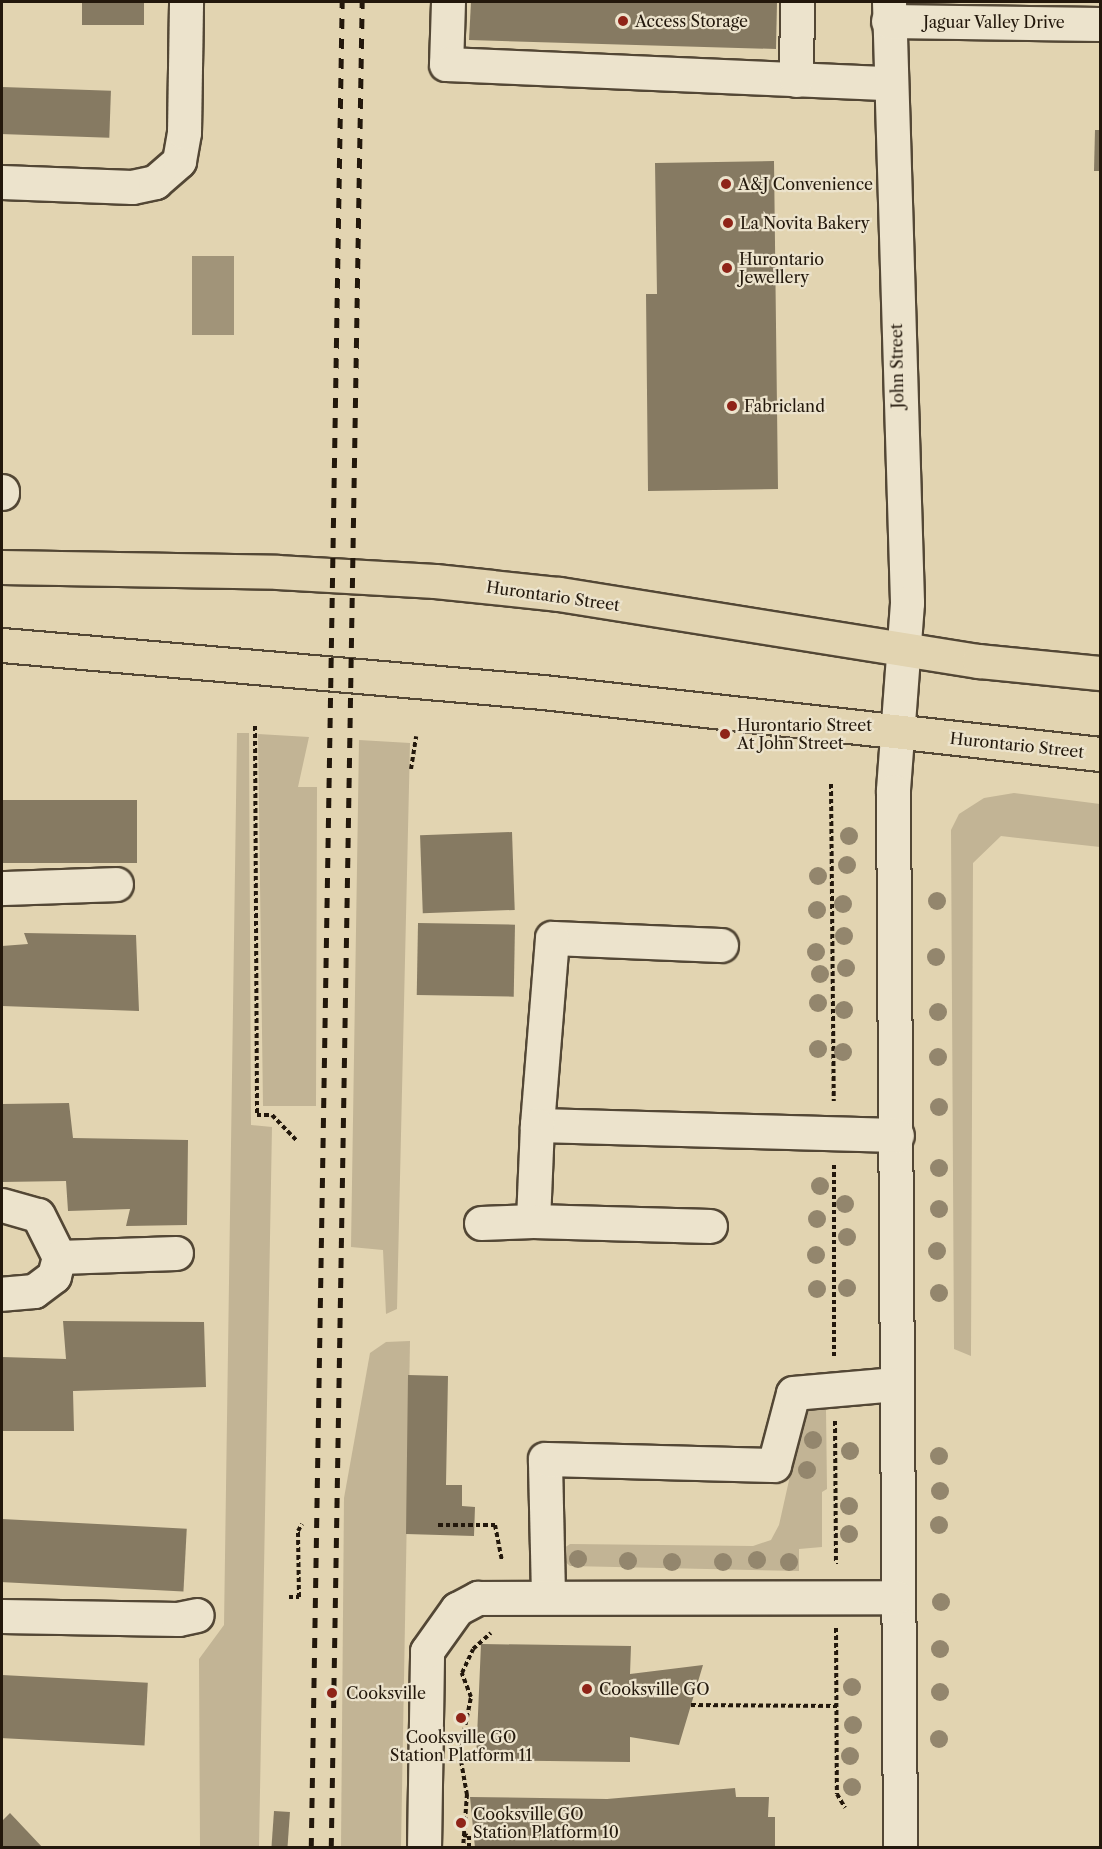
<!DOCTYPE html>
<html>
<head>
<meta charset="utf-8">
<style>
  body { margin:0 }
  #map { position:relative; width:1102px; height:1849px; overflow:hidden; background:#e2d4b1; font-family:"Libre Caslon Text",serif }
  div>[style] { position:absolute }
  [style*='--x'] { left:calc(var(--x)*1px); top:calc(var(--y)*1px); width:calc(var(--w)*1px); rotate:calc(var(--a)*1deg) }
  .green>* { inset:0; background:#c2b495 }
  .water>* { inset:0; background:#a19479; transform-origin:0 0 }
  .building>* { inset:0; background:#867a62; transform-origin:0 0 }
  .path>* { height:4px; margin-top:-2px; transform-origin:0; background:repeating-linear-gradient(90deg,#23180c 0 4.5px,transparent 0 7.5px) }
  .roads { filter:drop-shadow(2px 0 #534735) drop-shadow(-2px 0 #534735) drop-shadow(0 2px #534735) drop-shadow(0 -2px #534735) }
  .minor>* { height:33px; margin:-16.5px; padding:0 16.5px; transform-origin:16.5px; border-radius:16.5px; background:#ece3cc }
  .major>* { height:33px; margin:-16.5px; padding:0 16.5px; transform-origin:16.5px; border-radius:16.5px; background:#e2d4b1 }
  .rail>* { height:4.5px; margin-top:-2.25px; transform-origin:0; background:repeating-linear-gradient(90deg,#23180c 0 10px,transparent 0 20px) }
  .trees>* { width:18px; height:18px; margin:-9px; border-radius:50%; background:#93866d }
  .dots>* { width:16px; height:16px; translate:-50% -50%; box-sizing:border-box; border:3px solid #ece3cc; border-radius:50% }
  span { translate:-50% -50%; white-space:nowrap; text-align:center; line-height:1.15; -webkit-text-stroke:4.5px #ece3cc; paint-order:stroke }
  .poi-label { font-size:16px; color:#23180c }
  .left { translate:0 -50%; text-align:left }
  .street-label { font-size:16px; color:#23180c }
  .frame { position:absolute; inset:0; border:3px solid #23180c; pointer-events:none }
</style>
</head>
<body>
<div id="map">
  <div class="green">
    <i style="clip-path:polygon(237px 733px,249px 733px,251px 1125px,272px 1127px,259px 1847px,200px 1848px,199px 1659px,224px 1625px)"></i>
    <i style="clip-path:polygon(258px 734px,309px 737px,298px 787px,317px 787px,316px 1106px,263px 1106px)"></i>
    <i style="clip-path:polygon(359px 740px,410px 743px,397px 1309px,386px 1314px,383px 1250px,351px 1247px)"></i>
    <i style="clip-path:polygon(1014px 793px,1100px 804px,1100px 847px,1001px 836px,973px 863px,971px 1356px,954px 1349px,951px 830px,959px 814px,984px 798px)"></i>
    <i style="clip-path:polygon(410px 1341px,401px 1847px,341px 1848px,344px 1498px,370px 1353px,386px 1342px)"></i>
    <i style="clip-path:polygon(805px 1409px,826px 1410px,827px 1489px,822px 1492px,822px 1547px,799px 1549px,799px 1571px,570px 1566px,562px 1559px,561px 1550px,570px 1544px,753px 1546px,771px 1540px,779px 1525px)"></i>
  </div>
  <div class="water">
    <i style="left:192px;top:256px;width:42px;height:79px"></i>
  </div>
  <div class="building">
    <i style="left:82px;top:2px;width:62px;height:23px"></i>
    <i style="clip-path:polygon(471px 2px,777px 2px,776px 49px,469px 40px)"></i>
    <i style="left:2px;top:87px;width:109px;height:47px;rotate:2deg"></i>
    <i style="clip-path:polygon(1095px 130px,1100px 130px,1100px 171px,1094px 171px)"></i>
    <i style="clip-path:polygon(774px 161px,778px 489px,648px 491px,646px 294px,657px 294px,655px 163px)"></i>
    <i style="left:2px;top:800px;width:135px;height:63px"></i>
    <i style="left:512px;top:832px;width:78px;height:92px;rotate:88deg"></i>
    <i style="left:418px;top:923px;width:97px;height:72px;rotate:1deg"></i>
    <i style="clip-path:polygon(24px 933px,136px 935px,139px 1011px,2px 1006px,2px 946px,28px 944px)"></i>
    <i style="clip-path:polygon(69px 1103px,73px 1138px,188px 1140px,187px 1225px,126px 1226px,130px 1209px,68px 1211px,66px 1181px,2px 1182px,2px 1104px)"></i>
    <i style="clip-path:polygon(63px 1321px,204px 1322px,206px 1387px,73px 1391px,74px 1431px,2px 1431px,2px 1357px,66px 1359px)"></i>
    <i style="clip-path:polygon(408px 1375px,448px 1376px,446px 1485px,462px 1485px,462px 1506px,475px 1507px,474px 1536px,406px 1534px)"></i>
    <i style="left:2px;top:1519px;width:185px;height:63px;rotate:3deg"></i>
    <i style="clip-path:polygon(481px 1644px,631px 1646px,630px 1674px,703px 1665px,679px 1745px,630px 1737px,630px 1762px,476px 1760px)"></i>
    <i style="left:2px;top:1675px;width:146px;height:63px;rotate:3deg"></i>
    <i style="clip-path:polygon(735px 1788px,736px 1797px,769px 1797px,768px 1817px,775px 1817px,775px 1848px,475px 1848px,470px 1797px,607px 1799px)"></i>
    <i style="left:274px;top:1811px;width:16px;height:37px;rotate:4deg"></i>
    <i style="clip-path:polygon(10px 1813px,43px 1848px,2px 1848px,2px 1821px)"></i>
  </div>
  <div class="path">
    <i style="--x:255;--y:726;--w:389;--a:89.7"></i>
    <i style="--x:257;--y:1115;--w:15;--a:0"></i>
    <i style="--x:272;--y:1115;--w:37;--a:46"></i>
    <i style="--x:411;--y:769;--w:33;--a:-81"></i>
    <i style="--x:831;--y:784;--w:317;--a:89.5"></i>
    <i style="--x:834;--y:1165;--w:191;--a:90"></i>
    <i style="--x:835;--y:1421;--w:143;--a:89.6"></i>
    <i style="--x:438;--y:1525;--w:57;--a:0"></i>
    <i style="--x:495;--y:1525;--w:37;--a:79"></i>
    <i style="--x:289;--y:1597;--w:10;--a:0"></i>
    <i style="--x:299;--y:1597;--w:66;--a:-90.9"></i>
    <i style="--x:298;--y:1531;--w:8;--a:-60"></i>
    <i style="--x:836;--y:1628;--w:166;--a:89.7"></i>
    <i style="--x:837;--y:1794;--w:16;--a:60"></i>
    <i style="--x:691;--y:1705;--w:146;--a:0.4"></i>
    <i style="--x:461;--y:1747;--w:51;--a:-78.7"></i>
    <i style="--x:471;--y:1697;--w:26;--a:-111"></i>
    <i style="--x:462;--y:1673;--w:26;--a:-65"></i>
    <i style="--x:473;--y:1649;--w:24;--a:-42"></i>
    <i style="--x:461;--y:1761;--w:34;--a:80"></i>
    <i style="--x:467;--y:1794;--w:54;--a:94.2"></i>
    <i style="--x:463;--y:1835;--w:6;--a:9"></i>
    <i style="--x:469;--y:1836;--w:12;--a:90"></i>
  </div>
  <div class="roads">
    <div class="minor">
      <i style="--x:448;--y:2;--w:62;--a:91.8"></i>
      <i style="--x:446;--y:64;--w:444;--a:2.5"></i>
      <i style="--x:889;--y:2;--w:601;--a:88.28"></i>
      <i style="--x:907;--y:603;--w:189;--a:94.3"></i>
      <i style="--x:893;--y:791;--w:1057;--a:89.62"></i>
      <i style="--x:888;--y:21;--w:212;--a:0.8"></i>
      <i style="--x:796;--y:80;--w:78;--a:-89.3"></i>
      <i style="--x:2;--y:182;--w:130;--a:2.2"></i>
      <i style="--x:132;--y:187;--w:24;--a:-12"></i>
      <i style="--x:155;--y:182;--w:32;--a:-41"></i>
      <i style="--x:179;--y:161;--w:29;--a:-80"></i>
      <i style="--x:184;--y:132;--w:130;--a:-89.1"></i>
      <i style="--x:2;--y:491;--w:2;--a:90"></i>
      <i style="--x:2;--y:888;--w:114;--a:-2"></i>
      <i style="--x:721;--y:945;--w:169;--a:-177.6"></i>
      <i style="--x:552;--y:938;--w:188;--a:94.6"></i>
      <i style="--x:537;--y:1125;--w:360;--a:1.6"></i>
      <i style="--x:537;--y:1125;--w:96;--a:92.4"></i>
      <i style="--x:533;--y:1221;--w:177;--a:1.6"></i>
      <i style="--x:2;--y:1205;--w:37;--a:16"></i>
      <i style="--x:38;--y:1215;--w:47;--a:63.4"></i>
      <i style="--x:59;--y:1257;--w:20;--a:105"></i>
      <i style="--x:54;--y:1276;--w:25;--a:143"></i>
      <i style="--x:34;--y:1291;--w:32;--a:175"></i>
      <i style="--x:481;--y:1223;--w:52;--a:-2.2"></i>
      <i style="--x:59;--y:1257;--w:117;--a:-2"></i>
      <i style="--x:548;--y:1595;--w:136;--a:-91.3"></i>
      <i style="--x:545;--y:1459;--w:229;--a:1.5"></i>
      <i style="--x:774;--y:1465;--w:74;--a:-75.2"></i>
      <i style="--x:793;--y:1393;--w:103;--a:-5"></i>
      <i style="--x:2;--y:1616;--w:176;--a:1"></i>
      <i style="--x:178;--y:1619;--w:19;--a:-12"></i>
      <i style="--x:424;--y:1848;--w:197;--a:-89.1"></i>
      <i style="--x:427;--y:1651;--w:52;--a:-54.5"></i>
      <i style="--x:457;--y:1609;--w:24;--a:-28"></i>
      <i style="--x:478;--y:1598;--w:419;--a:-0.1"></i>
    </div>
    <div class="major">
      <i style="--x:2;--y:567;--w:275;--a:1"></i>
      <i style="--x:277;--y:572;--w:158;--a:3.3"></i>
      <i style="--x:435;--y:581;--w:125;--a:6"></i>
      <i style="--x:559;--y:594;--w:425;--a:9.1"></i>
      <i style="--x:979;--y:661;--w:122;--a:5.7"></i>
      <i style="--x:2;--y:645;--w:543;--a:4.97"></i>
      <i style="--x:543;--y:692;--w:560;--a:6.35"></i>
    </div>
  </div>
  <div class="rail">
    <i style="--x:311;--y:1848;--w:1846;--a:-89.04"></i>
    <i style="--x:331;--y:1848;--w:1846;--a:-89.04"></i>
  </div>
  <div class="trees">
    <i style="left:849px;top:836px"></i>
    <i style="left:847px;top:865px"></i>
    <i style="left:818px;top:876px"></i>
    <i style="left:937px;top:901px"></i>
    <i style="left:843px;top:904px"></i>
    <i style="left:817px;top:910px"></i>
    <i style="left:844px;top:936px"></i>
    <i style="left:816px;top:952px"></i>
    <i style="left:936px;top:957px"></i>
    <i style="left:846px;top:968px"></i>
    <i style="left:820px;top:974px"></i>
    <i style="left:818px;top:1003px"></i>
    <i style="left:844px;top:1010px"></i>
    <i style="left:938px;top:1012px"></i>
    <i style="left:818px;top:1049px"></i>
    <i style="left:843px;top:1052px"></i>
    <i style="left:938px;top:1057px"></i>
    <i style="left:939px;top:1107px"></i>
    <i style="left:939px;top:1168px"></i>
    <i style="left:820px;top:1186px"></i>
    <i style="left:845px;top:1204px"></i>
    <i style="left:939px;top:1209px"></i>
    <i style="left:817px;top:1219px"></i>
    <i style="left:847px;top:1237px"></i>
    <i style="left:937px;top:1251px"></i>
    <i style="left:816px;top:1255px"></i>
    <i style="left:847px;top:1288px"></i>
    <i style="left:817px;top:1289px"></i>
    <i style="left:939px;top:1293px"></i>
    <i style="left:813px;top:1440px"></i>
    <i style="left:850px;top:1451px"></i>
    <i style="left:939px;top:1456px"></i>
    <i style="left:807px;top:1470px"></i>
    <i style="left:940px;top:1491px"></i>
    <i style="left:849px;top:1506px"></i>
    <i style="left:939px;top:1525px"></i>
    <i style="left:849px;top:1534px"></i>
    <i style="left:578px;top:1559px"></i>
    <i style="left:757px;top:1560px"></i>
    <i style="left:628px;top:1561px"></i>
    <i style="left:672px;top:1562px"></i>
    <i style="left:723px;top:1562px"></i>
    <i style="left:789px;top:1562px"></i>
    <i style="left:941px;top:1602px"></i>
    <i style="left:940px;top:1649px"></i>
    <i style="left:852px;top:1687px"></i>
    <i style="left:940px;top:1692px"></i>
    <i style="left:853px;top:1725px"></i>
    <i style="left:939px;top:1739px"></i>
    <i style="left:850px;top:1756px"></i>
    <i style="left:852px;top:1787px"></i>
  </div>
  <div class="dots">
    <i style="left:623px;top:21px;background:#8f2418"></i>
    <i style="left:726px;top:184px;background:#8f2418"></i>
    <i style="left:728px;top:223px;background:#8f2418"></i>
    <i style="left:727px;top:268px;background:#8f2418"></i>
    <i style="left:732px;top:406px;background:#8f2418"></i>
    <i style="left:725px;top:734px;background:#8f2418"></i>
    <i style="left:587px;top:1689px;background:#8f2418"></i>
    <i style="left:332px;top:1693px;background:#8f2418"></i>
    <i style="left:461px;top:1718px;background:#8f2418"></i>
    <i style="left:461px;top:1823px;background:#8f2418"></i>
  </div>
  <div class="poi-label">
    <span class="left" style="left:635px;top:21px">Access Storage</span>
    <span class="left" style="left:738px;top:184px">A&amp;J Convenience</span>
    <span class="left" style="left:740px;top:223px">La Novita Bakery</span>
    <span class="left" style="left:739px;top:268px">Hurontario<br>Jewellery</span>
    <span class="left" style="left:744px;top:406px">Fabricland</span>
    <span class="left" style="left:737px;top:734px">Hurontario Street<br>At John Street</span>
    <span class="left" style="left:599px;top:1689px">Cooksville GO</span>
    <span class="left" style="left:346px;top:1693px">Cooksville</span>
    <span style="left:461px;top:1746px">Cooksville GO<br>Station Platform 11</span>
    <span class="left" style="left:473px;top:1823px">Cooksville GO<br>Station Platform 10</span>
  </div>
  <div class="street-label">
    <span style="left:994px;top:22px">Jaguar Valley Drive</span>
    <span style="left:897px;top:366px;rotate:-91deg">John Street</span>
    <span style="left:553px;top:596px;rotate:8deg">Hurontario Street</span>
    <span style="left:1017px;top:745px;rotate:6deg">Hurontario Street</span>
  </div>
  <div class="frame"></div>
</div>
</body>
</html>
